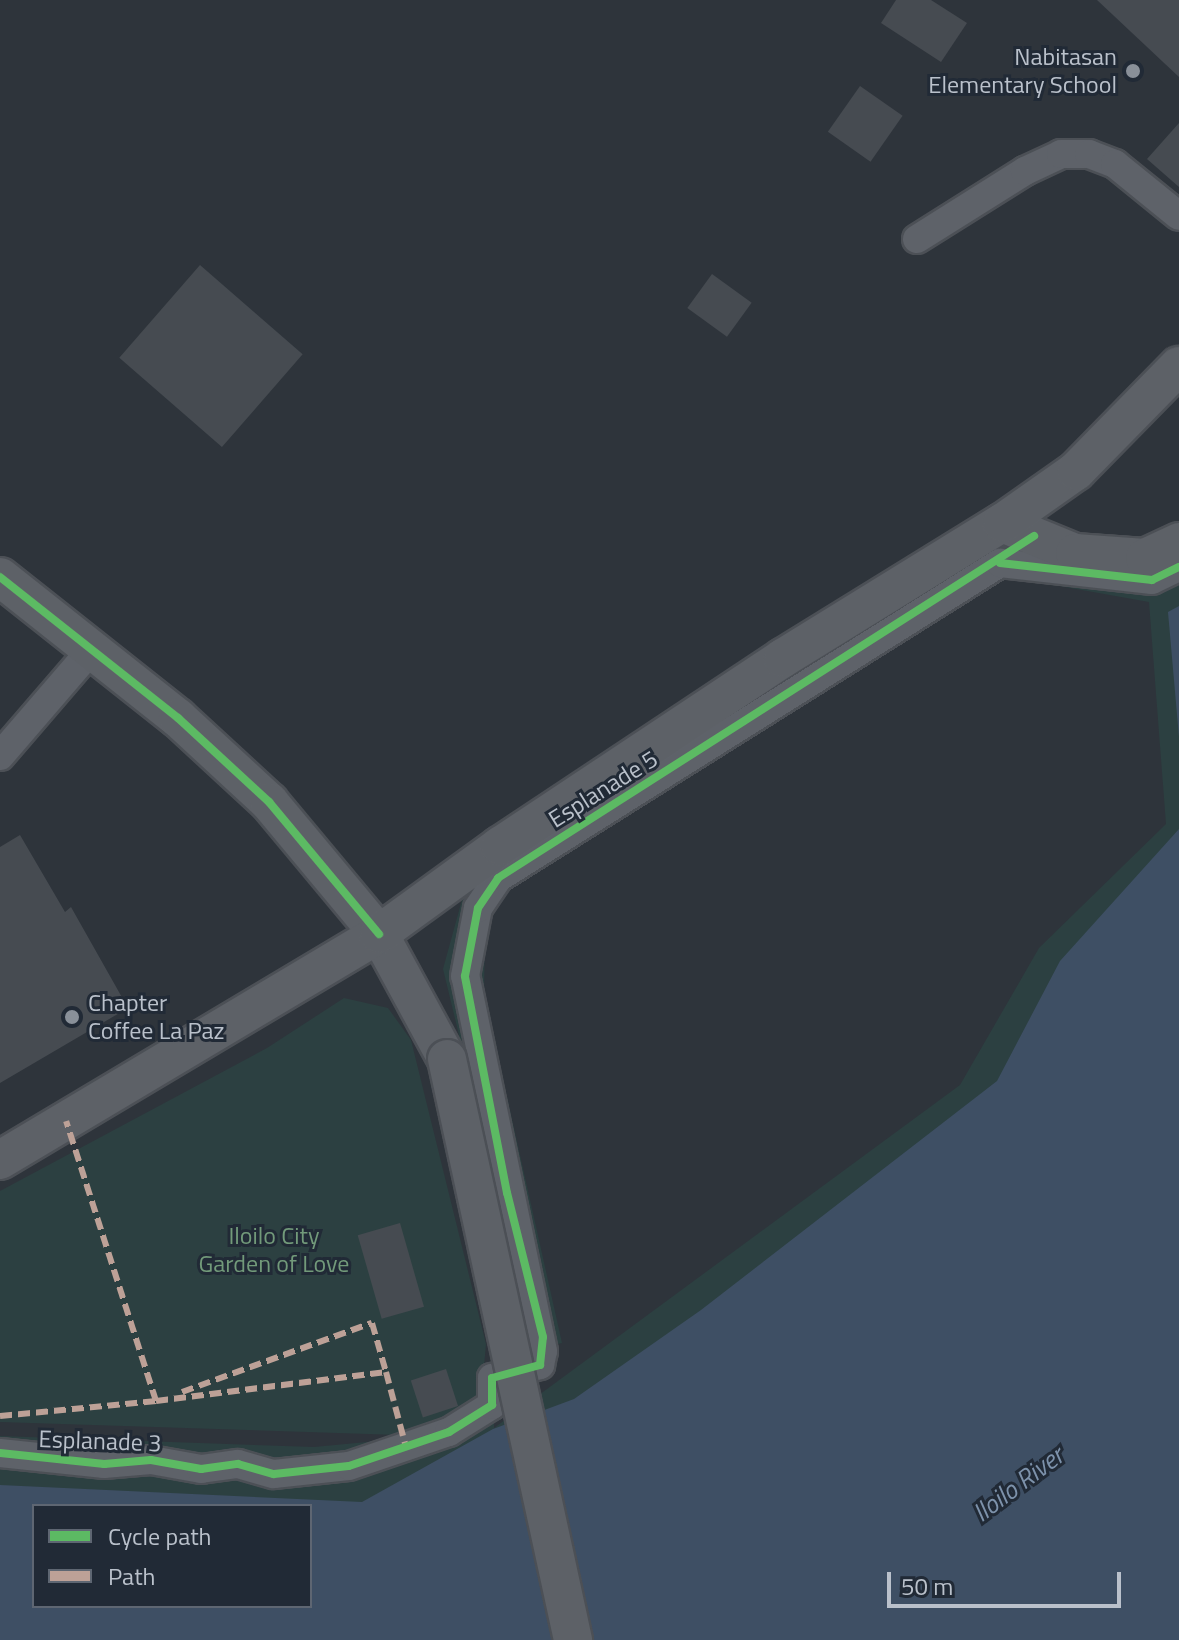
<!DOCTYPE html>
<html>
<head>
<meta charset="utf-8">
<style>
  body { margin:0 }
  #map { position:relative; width:1179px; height:1640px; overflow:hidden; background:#2e343b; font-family:"Titillium Web",sans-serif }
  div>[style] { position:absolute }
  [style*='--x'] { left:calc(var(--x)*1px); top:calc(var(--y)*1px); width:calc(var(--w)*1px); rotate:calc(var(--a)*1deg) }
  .green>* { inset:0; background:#2c4041 }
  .water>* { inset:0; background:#3e4f64 }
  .building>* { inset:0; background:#464b51; transform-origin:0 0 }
  .roads { filter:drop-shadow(2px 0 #4c5056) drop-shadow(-2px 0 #4c5056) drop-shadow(0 2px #4c5056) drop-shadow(0 -2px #4c5056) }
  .street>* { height:28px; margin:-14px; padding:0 14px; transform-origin:14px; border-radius:14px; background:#5e6269 }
  .secondary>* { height:38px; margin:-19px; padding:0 19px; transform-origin:19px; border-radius:19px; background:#5d6167 }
  .bridges { filter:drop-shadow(2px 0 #4c5056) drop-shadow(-2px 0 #4c5056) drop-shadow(0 2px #4c5056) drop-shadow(0 -2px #4c5056) }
  .secondary-bridge>* { height:38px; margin:-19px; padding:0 19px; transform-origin:19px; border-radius:19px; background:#5d6167 }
  .quiet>* { height:6px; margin-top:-3px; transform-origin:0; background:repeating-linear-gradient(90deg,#bda197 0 12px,transparent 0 18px) }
  .cycleway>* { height:8px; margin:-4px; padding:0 4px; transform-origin:4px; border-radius:4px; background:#5cba63 }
  .dots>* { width:22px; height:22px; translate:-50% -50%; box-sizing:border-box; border:4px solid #212a36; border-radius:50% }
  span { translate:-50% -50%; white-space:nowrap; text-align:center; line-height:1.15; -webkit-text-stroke:6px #212a36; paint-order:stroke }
  .poi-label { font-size:24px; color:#bac1cb }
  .right { translate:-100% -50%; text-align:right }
  .left { translate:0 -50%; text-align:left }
  .street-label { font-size:24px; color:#bac1cb }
  .park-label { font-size:24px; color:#729a7a }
  .water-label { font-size:26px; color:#7d92ab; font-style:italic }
  .legend { position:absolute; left:32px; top:1504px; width:280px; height:104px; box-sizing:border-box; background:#212a36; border:2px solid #5e6672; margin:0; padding:10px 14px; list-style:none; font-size:24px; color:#bac1cb }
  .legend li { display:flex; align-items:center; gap:16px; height:40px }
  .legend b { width:40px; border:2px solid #5e6672 }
  .scale { position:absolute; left:887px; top:1572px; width:234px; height:36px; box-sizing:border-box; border:4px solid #bac1cb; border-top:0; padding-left:10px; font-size:24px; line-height:28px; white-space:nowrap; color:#bac1cb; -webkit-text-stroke:6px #212a36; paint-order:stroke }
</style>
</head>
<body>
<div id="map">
  <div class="green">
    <i style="clip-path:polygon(1179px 560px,1179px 953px,479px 1512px,310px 1506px,0 1507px,0 1436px,314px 1447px,430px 1436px,0 1422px,0 1191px,267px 1048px,344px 998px,388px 1008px,411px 1040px,486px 1344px,482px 1388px,494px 1397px,494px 1428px,960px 1085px,1039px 948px,1166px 824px,1149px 602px,1004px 576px,506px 885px,485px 934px,484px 994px,562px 1343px,535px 1349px,443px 969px,463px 896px,515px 848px,989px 561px)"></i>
  </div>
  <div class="water">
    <i style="clip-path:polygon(1179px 606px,1179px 737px,1168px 612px)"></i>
    <i style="clip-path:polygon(evenodd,1179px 829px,1179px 1640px,0 1640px,0 1485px,362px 1502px,493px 1429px,574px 1399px,701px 1310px,997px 1081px,1060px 961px,1179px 829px,34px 1506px,310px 1506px,310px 1606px,34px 1606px,34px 1506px)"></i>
  </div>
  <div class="building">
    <i style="clip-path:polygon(896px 0,931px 0,967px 23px,941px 62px,881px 23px)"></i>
    <i style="clip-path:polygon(1097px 0,1179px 0,1179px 77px)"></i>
    <i style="left:860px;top:86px;width:52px;height:56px;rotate:35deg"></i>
    <i style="clip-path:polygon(1179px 123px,1179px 187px,1147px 159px)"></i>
    <i style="left:200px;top:265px;width:136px;height:123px;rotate:41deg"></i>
    <i style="left:712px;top:274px;width:49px;height:42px;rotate:36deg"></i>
    <i style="clip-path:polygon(20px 835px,65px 912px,71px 907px,128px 1008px,0 1083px,0 847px)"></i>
    <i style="left:400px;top:1223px;width:87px;height:44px;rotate:74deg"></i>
    <i style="left:446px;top:1369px;width:39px;height:37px;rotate:72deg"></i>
  </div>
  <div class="roads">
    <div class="street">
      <i style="--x:917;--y:239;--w:128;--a:-32.2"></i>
      <i style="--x:1025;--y:171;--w:40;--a:-25"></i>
      <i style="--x:1061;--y:154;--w:28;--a:0"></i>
      <i style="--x:1089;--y:154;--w:28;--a:21"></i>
      <i style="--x:1115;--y:164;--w:82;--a:39.1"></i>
      <i style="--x:0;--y:756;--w:141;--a:-49.3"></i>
      <i style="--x:0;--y:1453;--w:105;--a:6"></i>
      <i style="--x:104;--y:1464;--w:47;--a:-4.9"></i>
      <i style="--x:151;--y:1460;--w:51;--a:10.2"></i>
      <i style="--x:201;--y:1469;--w:37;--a:-8"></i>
      <i style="--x:238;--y:1464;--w:37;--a:16"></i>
      <i style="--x:274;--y:1474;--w:75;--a:-6.1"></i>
      <i style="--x:349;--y:1466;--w:106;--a:-18.8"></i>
      <i style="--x:449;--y:1432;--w:51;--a:-32.1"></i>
      <i style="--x:492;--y:1405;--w:27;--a:-90"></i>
      <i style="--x:492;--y:1378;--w:50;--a:-15.2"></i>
      <i style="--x:540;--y:1365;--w:14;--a:-78"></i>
      <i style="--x:543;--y:1351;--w:383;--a:-101.7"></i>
      <i style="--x:465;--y:976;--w:69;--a:-79.2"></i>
      <i style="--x:478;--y:908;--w:36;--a:-56"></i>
      <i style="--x:498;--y:878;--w:593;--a:-32.11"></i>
      <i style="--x:1000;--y:563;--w:153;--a:6.4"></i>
      <i style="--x:1152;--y:580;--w:30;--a:-26"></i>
    </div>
    <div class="secondary">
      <i style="--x:1002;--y:523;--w:79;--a:22.3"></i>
      <i style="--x:1075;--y:553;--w:70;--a:4.1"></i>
      <i style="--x:1145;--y:558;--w:38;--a:-25"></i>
      <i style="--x:0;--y:577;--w:227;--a:38.4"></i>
      <i style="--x:178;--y:718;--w:124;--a:42.7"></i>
      <i style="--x:269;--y:802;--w:172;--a:50.2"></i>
      <i style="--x:379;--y:934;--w:142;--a:61.5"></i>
      <i style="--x:0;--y:1160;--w:441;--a:-30.8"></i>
      <i style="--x:379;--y:934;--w:150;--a:-36"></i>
      <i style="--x:500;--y:846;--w:340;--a:-33.6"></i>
      <i style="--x:783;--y:658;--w:257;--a:-31.7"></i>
      <i style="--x:1002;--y:523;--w:90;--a:-35.1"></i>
      <i style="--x:1076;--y:471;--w:147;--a:-45.6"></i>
    </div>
  </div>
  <div class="bridges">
    <div class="secondary-bridge">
      <i style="--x:447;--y:1059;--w:595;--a:77.76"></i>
    </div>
  </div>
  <div class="quiet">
    <i style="--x:182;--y:1392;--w:202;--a:-20"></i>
    <i style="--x:372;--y:1323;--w:51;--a:74.1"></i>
    <i style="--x:156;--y:1401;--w:232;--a:-7.2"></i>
    <i style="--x:386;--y:1372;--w:78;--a:75.1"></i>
    <i style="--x:0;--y:1416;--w:157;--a:-5.5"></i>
    <i style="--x:156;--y:1401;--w:294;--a:-107.8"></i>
  </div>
  <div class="cycleway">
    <i style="--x:1000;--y:563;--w:153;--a:6.4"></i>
    <i style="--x:1152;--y:580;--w:30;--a:-26"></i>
    <i style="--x:0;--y:577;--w:227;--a:38.4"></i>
    <i style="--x:178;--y:718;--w:124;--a:42.7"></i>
    <i style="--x:269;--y:802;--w:172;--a:50.2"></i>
    <i style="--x:0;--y:1453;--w:105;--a:6"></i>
    <i style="--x:104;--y:1464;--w:47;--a:-4.9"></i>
    <i style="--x:151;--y:1460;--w:51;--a:10.2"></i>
    <i style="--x:201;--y:1469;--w:37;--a:-8"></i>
    <i style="--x:238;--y:1464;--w:37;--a:16"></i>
    <i style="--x:274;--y:1474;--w:75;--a:-6.1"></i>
    <i style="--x:349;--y:1466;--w:106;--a:-18.8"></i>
    <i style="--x:449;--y:1432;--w:51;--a:-32.1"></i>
    <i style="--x:492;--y:1405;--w:27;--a:-90"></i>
    <i style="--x:492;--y:1378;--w:50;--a:-15.2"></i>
    <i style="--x:540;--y:1365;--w:28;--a:-84"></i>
    <i style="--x:543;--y:1337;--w:148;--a:-104"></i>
    <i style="--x:507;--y:1193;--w:221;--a:-101"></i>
    <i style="--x:465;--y:976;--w:69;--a:-79.2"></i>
    <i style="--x:478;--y:908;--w:36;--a:-56"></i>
    <i style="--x:498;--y:878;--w:636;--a:-32.54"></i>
  </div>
  <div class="dots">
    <i style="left:1133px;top:71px;background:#899099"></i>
    <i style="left:72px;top:1017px;background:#899099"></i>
  </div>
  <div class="poi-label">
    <span class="right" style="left:1117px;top:71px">Nabitasan<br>Elementary School</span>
    <span class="left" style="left:88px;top:1017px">Chapter<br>Coffee La Paz</span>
  </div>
  <div class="street-label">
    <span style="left:603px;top:789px;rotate:-32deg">Esplanade 5</span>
    <span style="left:100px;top:1441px;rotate:2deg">Esplanade 3</span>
  </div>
  <div class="park-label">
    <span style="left:274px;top:1250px">Iloilo City<br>Garden of Love</span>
  </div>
  <div class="water-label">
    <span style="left:1018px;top:1484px;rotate:-37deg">Iloilo River</span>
  </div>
  <ul class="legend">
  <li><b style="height:10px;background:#5cba63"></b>Cycle path</li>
  <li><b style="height:10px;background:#bda197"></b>Path</li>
  </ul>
  <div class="scale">50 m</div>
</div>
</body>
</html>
